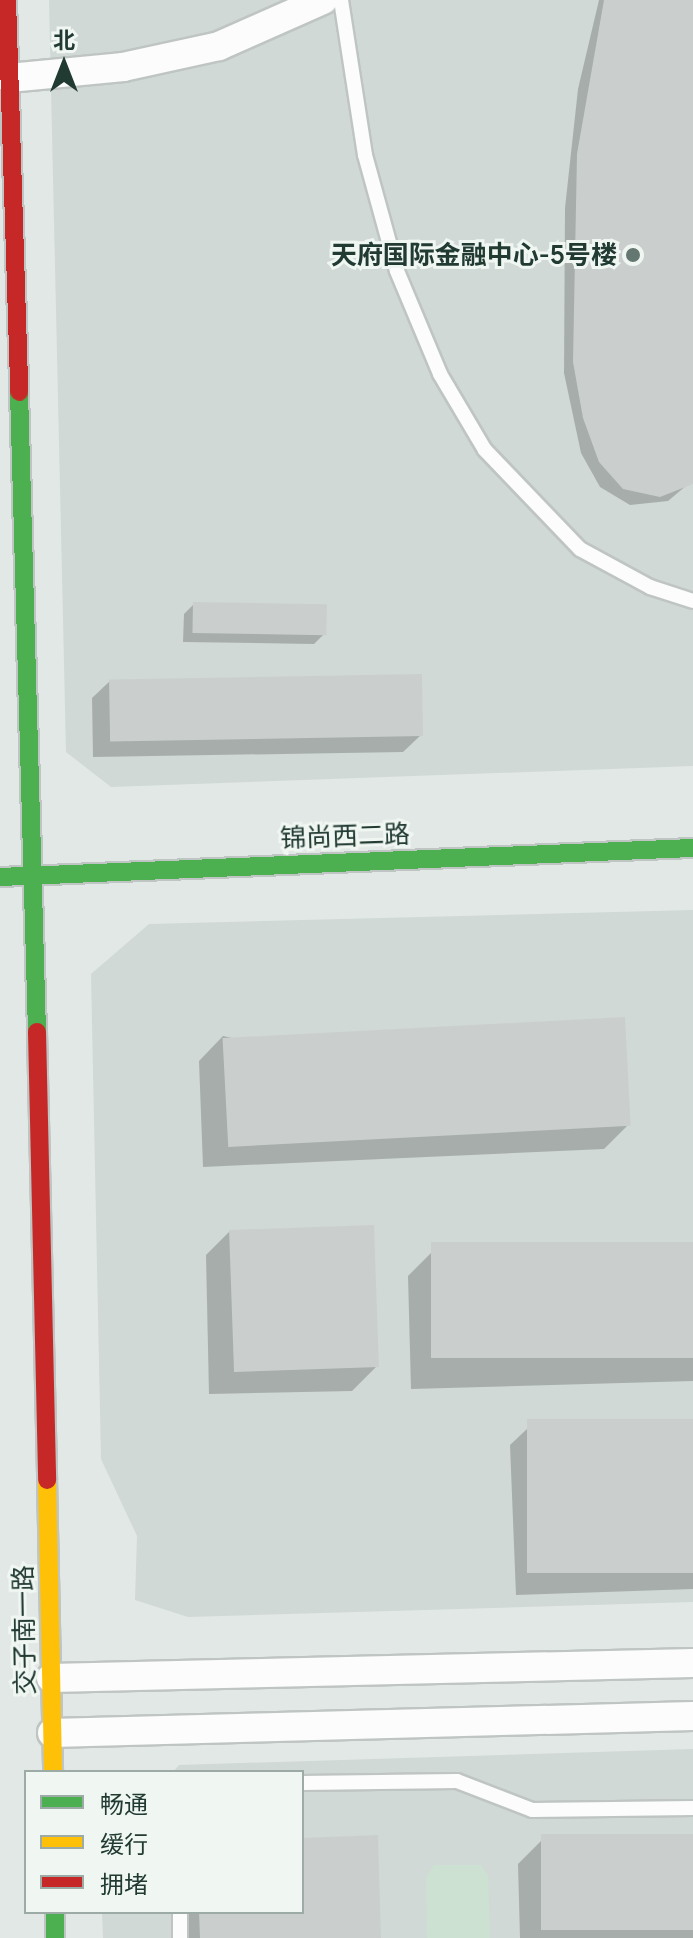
<!DOCTYPE html>
<html>
<head>
<meta charset="utf-8">
<style>
  body { margin:0 }
  #map { position:relative; width:693px; height:1938px; overflow:hidden; background:#e2e8e5; font-family:Manrope,"Noto Sans SC",sans-serif }
  div>[style] { position:absolute }
  [style*='--x'] { left:calc(var(--x)*1px); top:calc(var(--y)*1px); width:calc(var(--w)*1px); rotate:calc(var(--a)*1deg) }
  .built>* { inset:0; background:#d0d9d5 }
  .green>* { inset:0; background:#cce1d1 }
  .shadow>* { inset:0; background:#0003 }
  .building>* { inset:0; background:#cacfcd; transform-origin:0 0 }
  .roads { filter:drop-shadow(2px 0 #bfc5c2) drop-shadow(-2px 0 #bfc5c2) drop-shadow(0 2px #bfc5c2) drop-shadow(0 -2px #bfc5c2) }
  .lane>* { height:14px; margin:-7px; padding:0 7px; transform-origin:7px; border-radius:7px; background:#fbfcfb }
  .street>* { height:28px; margin:-14px; padding:0 14px; transform-origin:14px; border-radius:14px; background:#fbfcfb }
  .fast>* { height:18px; margin:-9px; padding:0 9px; transform-origin:9px; border-radius:9px; background:#4caf50 }
  .slow>* { height:18px; margin:-9px; padding:0 9px; transform-origin:9px; border-radius:9px; background:#ffc107 }
  .jam>* { height:18px; margin:-9px; padding:0 9px; transform-origin:9px; border-radius:9px; background:#c62828 }
  .dots>* { width:22px; height:22px; translate:-50% -50%; box-sizing:border-box; border:4px solid #f0f7f3; border-radius:50% }
  span { translate:-50% -50%; white-space:nowrap; text-align:center; line-height:1.15; -webkit-text-stroke:6px #f0f7f3; paint-order:stroke }
  .poi-label { font-size:26px; color:#213a32; font-weight:700 }
  .right { translate:-100% -50%; text-align:right }
  .street-label { font-size:26px; color:#213a32 }
  .legend { position:absolute; left:24px; top:1770px; width:280px; height:144px; box-sizing:border-box; background:#f0f7f3; border:2px solid #9daba6; margin:0; padding:10px 14px; list-style:none; font-size:24px; color:#213a32 }
  .legend li { display:flex; align-items:center; gap:16px; height:40px }
  .legend b { width:40px; border:2px solid #9daba6 }
  .north { position:absolute; left:24px; top:24px; width:80px; height:80px; -webkit-text-stroke:6px #f0f7f3; paint-order:stroke; rotate:0deg; font-size:22px; font-weight:700; line-height:32px; text-align:center; color:#213a32 }
  .north::after { content:''; display:block; margin:auto; width:28px; height:36px; background:#213a32; clip-path:polygon(50% 0,100% 100%,50% 72%,0 100%) }
</style>
</head>
<body>
<div id="map">
  <div class="built">
    <i style="clip-path:polygon(49px 0,693px 0,693px 766px,111px 787px,66px 752px)"></i>
    <i style="clip-path:polygon(693px 910px,693px 1602px,188px 1617px,135px 1600px,137px 1536px,101px 1459px,91px 974px,149px 924px)"></i>
    <i style="clip-path:polygon(693px 1749px,693px 1938px,103px 1938px,102px 1912px,302px 1912px,302px 1772px,173px 1772px,179px 1765px)"></i>
  </div>
  <div class="green">
    <i style="clip-path:polygon(434px 1865px,481px 1865px,488px 1876px,490px 1938px,427px 1938px,426px 1878px)"></i>
  </div>
  <div class="shadow">
    <i style="clip-path:polygon(599px 0,693px 0,693px 480px,668px 501px,630px 505px,600px 487px,581px 453px,564px 373px,565px 208px,578px 89px)"></i>
    <i style="clip-path:polygon(194px 604px,324px 634px,314px 644px,183px 642px,184px 614px)"></i>
    <i style="clip-path:polygon(110px 681px,421px 735px,403px 752px,93px 757px,92px 698px)"></i>
    <i style="clip-path:polygon(223px 1036px,628px 1125px,604px 1149px,203px 1167px,199px 1061px)"></i>
    <i style="clip-path:polygon(230px 1231px,376px 1367px,352px 1391px,209px 1394px,206px 1255px)"></i>
    <i style="clip-path:polygon(693px 1244px,693px 1381px,411px 1389px,408px 1276px,432px 1252px)"></i>
    <i style="clip-path:polygon(693px 1421px,693px 1589px,516px 1595px,510px 1445px,528px 1428px)"></i>
    <i style="clip-path:polygon(693px 1836px,693px 1938px,520px 1938px,518px 1864px,542px 1840px)"></i>
    <i style="clip-path:polygon(302px 1840px,379px 1938px,183px 1938px,182px 1912px,302px 1912px)"></i>
  </div>
  <div class="building">
    <i style="clip-path:polygon(604px 0,693px 0,693px 484px,660px 497px,623px 489px,599px 462px,583px 418px,573px 362px,577px 154px)"></i>
    <i style="left:193px;top:602px;width:134px;height:31px;rotate:1deg"></i>
    <i style="left:422px;top:674px;width:62px;height:313px;rotate:89deg"></i>
    <i style="left:625px;top:1017px;width:109px;height:403px;rotate:87deg"></i>
    <i style="left:374px;top:1225px;width:142px;height:145px;rotate:88deg"></i>
    <i style="left:693px;top:1242px;width:116px;height:262px;rotate:90deg"></i>
    <i style="left:693px;top:1419px;width:154px;height:166px;rotate:90deg"></i>
    <i style="left:693px;top:1834px;width:96px;height:152px;rotate:90deg"></i>
    <i style="clip-path:polygon(378px 1835px,381px 1938px,200px 1938px,199px 1912px,302px 1912px,302px 1838px)"></i>
  </div>
  <div class="roads">
    <div class="lane">
      <i style="--x:341;--y:0;--w:157;--a:81.2"></i>
      <i style="--x:365;--y:155;--w:120;--a:74.6"></i>
      <i style="--x:397;--y:271;--w:112;--a:67.3"></i>
      <i style="--x:440;--y:374;--w:88;--a:59.4"></i>
      <i style="--x:485;--y:450;--w:137;--a:46.2"></i>
      <i style="--x:580;--y:549;--w:80;--a:28.5"></i>
      <i style="--x:650;--y:587;--w:45;--a:18"></i>
      <i style="--x:302;--y:1783;--w:155;--a:-0.7"></i>
      <i style="--x:457;--y:1781;--w:80;--a:21.1"></i>
      <i style="--x:532;--y:1810;--w:161;--a:-0.7"></i>
      <i style="--x:180;--y:1912;--w:26;--a:90"></i>
    </div>
    <div class="street">
      <i style="--x:9;--y:78;--w:115;--a:-5.5"></i>
      <i style="--x:123;--y:67;--w:98;--a:-12.3"></i>
      <i style="--x:219;--y:46;--w:114;--a:-23.9"></i>
      <i style="--x:51;--y:1678;--w:642;--a:-1.34"></i>
      <i style="--x:52;--y:1733;--w:641;--a:-1.52"></i>
    </div>
    <div class="fast">
      <i style="--x:19;--y:392;--w:640;--a:88.39"></i>
      <i style="--x:0;--y:877;--w:694;--a:-2.4"></i>
      <i style="--x:55;--y:1912;--w:26;--a:90"></i>
    </div>
    <div class="slow">
      <i style="--x:47;--y:1480;--w:292;--a:88.8"></i>
    </div>
    <div class="jam">
      <i style="--x:7;--y:0;--w:392;--a:88.2"></i>
      <i style="--x:37;--y:1032;--w:448;--a:88.7"></i>
    </div>
  </div>
  <div class="dots">
    <i style="left:633px;top:255px;background:#657771"></i>
  </div>
  <div class="poi-label">
    <span class="right" style="left:617px;top:255px">天府国际金融中心-5号楼</span>
  </div>
  <div class="street-label">
    <span style="left:345px;top:836px;rotate:-2deg">锦尚西二路</span>
    <span style="left:24px;top:1630px;rotate:-91deg">交子南一路</span>
  </div>
  <ul class="legend">
  <li><b style="height:10px;background:#4caf50"></b>畅通</li>
  <li><b style="height:10px;background:#ffc107"></b>缓行</li>
  <li><b style="height:10px;background:#c62828"></b>拥堵</li>
  </ul>
  <div class="north">北</div>
</div>
</body>
</html>
